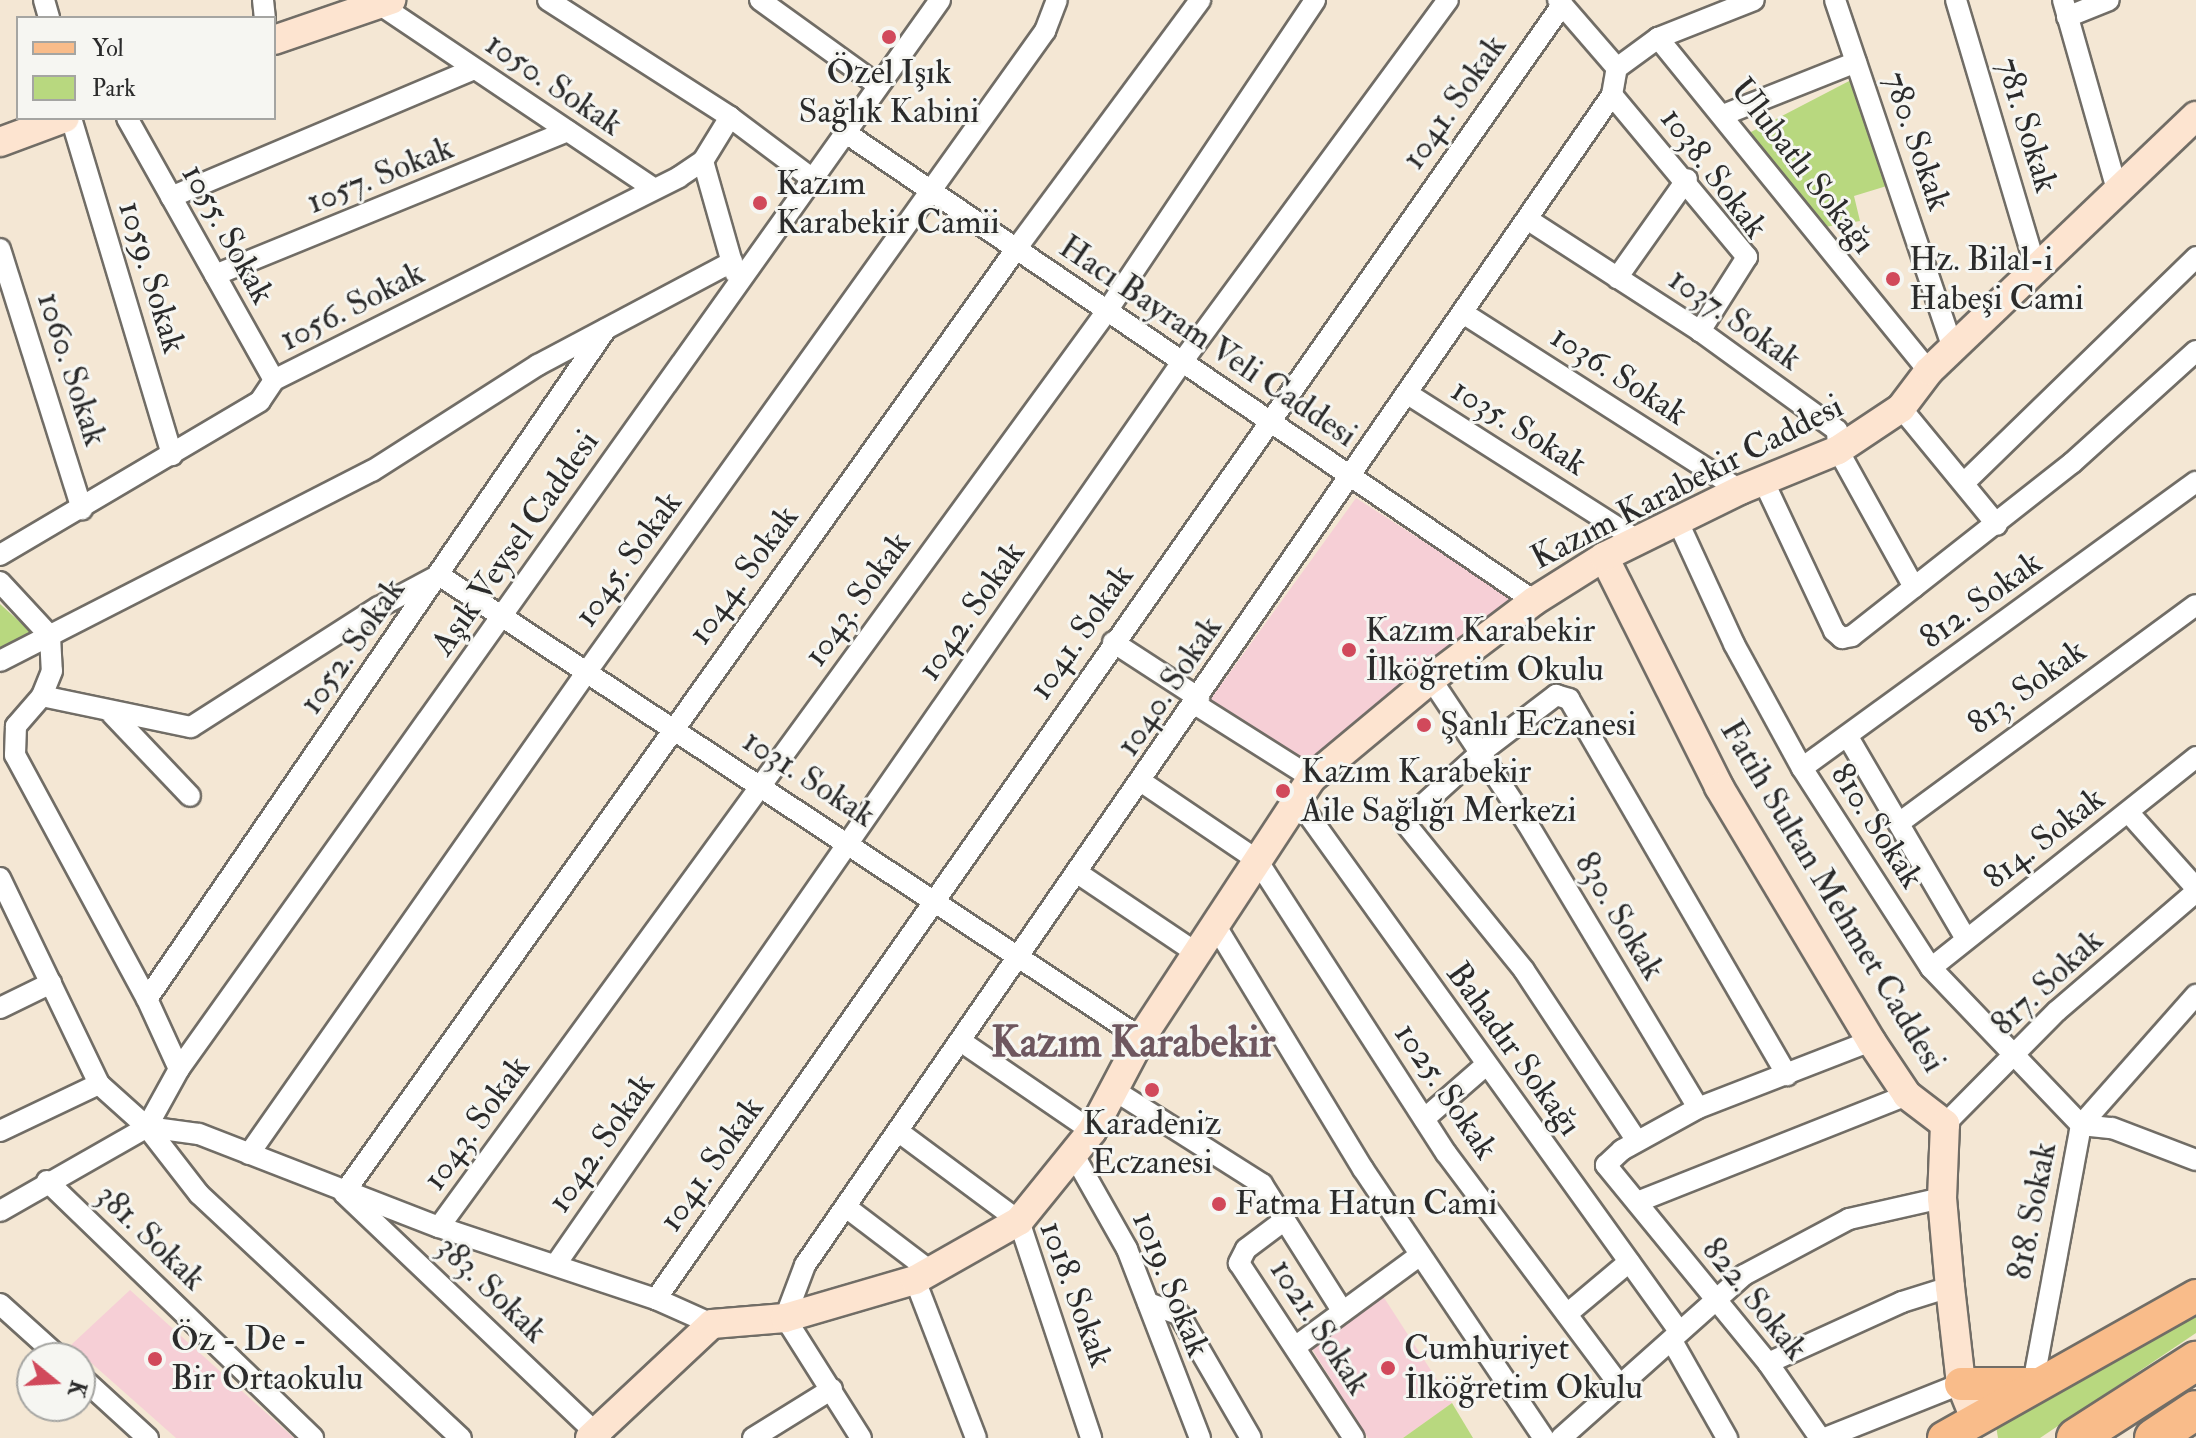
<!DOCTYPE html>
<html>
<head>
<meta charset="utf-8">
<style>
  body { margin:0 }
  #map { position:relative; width:2196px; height:1438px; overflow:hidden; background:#f4e7d4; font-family:"IM FELL Double Pica",serif }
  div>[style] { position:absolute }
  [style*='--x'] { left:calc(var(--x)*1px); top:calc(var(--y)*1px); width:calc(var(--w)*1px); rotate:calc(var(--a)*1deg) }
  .built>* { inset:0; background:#f6cfd6 }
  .green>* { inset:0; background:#b8d87f }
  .roads { filter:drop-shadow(2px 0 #716d66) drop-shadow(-2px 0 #716d66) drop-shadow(0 2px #716d66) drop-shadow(0 -2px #716d66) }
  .street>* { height:20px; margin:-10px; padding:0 10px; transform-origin:10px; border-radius:10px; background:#fff }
  .secondary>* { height:28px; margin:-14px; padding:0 14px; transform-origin:14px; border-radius:14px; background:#fde4d0 }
  .primary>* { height:32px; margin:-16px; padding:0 16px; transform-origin:16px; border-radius:16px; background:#f9bc8a }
  .highway>* { height:38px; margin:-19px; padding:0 19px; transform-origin:19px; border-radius:19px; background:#f9bc8a }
  .dots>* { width:22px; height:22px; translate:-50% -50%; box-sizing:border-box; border:4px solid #f6f6f2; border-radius:50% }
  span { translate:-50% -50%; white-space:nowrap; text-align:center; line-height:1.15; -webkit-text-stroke:6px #f6f6f2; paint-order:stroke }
  .poi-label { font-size:34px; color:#2b2b2b }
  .left { translate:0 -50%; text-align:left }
  .street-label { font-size:34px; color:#2b2b2b }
  .district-label { font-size:42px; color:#6e575f; font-weight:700 }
  .legend { position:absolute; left:16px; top:16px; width:260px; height:104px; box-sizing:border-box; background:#f6f6f2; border:2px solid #a5a5a2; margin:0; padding:10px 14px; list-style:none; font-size:24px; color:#2b2b2b }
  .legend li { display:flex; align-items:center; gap:16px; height:40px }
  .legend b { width:40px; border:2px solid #a5a5a2 }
  .north { position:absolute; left:16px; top:1342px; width:80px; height:80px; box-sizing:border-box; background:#f6f6f2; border:2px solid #a5a5a2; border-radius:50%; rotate:108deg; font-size:22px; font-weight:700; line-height:32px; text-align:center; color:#2b2b2b }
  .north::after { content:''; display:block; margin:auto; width:28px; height:36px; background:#d1495b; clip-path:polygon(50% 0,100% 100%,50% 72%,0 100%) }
</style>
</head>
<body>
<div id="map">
  <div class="built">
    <i style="clip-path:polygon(1356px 498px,1513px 599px,1311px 763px,1210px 700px)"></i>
    <i style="clip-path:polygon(130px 1290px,294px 1438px,176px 1438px,71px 1345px)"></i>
    <i style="clip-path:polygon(1381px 1293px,1452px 1403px,1403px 1438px,1368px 1438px,1310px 1346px)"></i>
  </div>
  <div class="green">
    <i style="clip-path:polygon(1853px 79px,1890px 185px,1854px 196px,1860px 221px,1825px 227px,1749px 133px)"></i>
    <i style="clip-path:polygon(0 604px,31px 632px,0 649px)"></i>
    <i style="clip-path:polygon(2196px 1315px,2196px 1333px,2040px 1438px,1998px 1438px,1996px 1426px)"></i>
    <i style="clip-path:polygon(1452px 1403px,1473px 1438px,1403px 1438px)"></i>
  </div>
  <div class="roads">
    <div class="street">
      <i style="--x:44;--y:0;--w:19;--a:74"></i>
      <i style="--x:263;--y:0;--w:18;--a:84"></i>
      <i style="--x:548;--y:0;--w:216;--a:32.7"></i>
      <i style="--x:730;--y:117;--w:105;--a:36.9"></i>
      <i style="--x:760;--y:0;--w:145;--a:35.8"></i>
      <i style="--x:1558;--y:0;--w:90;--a:49.1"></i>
      <i style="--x:1835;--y:0;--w:367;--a:71.3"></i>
      <i style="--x:1956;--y:0;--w:281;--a:73.4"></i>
      <i style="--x:2063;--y:0;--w:198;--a:74.1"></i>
      <i style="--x:379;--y:4;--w:331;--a:33.9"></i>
      <i style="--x:2067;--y:17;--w:45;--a:-22"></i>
      <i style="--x:1658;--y:38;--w:429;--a:50.9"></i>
      <i style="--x:1617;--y:68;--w:51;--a:-36.2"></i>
      <i style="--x:1658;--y:38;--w:103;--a:-21.6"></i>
      <i style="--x:1612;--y:95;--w:211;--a:50.2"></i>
      <i style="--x:1747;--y:257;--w:88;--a:122.4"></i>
      <i style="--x:1723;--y:115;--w:143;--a:-21.7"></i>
      <i style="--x:71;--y:118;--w:352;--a:73.3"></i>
      <i style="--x:127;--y:118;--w:300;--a:60.7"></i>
      <i style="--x:846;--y:133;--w:832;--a:34.22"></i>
      <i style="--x:703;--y:161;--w:116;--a:74.1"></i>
      <i style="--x:171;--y:197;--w:329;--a:-22.9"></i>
      <i style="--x:1527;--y:219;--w:206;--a:32.9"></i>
      <i style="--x:1700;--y:331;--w:169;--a:35.9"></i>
      <i style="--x:1837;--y:430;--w:20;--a:87"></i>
      <i style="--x:1838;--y:450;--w:157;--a:61"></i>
      <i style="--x:0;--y:249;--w:273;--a:72.5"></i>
      <i style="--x:215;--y:275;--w:381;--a:-22.2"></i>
      <i style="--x:1617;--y:278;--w:121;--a:-54.7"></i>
      <i style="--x:1463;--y:313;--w:329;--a:32.6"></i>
      <i style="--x:1408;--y:394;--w:272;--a:32.5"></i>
      <i style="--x:1901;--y:408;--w:151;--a:50.6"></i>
      <i style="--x:1763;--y:480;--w:167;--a:64.8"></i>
      <i style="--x:1834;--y:631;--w:11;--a:41"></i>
      <i style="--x:1842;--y:638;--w:10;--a:-11"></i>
      <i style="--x:1852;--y:636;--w:280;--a:-38.2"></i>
      <i style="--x:2072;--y:463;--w:167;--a:-42.1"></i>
      <i style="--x:1964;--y:483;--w:324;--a:-44.2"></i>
      <i style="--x:1678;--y:522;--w:134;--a:65.3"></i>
      <i style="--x:1734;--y:644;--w:141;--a:61.3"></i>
      <i style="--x:1802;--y:768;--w:238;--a:57.2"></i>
      <i style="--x:1931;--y:968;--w:217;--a:46.3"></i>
      <i style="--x:0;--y:555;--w:302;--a:-30.6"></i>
      <i style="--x:260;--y:401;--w:25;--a:-56"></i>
      <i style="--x:274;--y:380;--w:453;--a:-26.6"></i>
      <i style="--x:679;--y:177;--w:29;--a:-34"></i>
      <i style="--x:703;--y:161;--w:52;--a:-58.5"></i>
      <i style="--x:0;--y:582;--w:74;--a:47.2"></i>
      <i style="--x:50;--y:636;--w:35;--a:87"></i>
      <i style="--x:52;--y:671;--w:27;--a:112"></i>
      <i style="--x:42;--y:696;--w:40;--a:131"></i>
      <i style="--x:16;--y:726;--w:29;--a:92"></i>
      <i style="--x:15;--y:755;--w:277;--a:61.6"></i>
      <i style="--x:147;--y:999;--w:77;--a:65.4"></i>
      <i style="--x:1113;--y:642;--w:103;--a:33.1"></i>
      <i style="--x:0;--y:661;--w:418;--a:-27.1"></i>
      <i style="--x:372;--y:471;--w:197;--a:-32.6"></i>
      <i style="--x:538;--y:365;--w:220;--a:-28"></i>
      <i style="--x:1431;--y:679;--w:173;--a:56.3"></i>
      <i style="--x:1527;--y:823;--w:332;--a:59"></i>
      <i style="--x:42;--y:696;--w:152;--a:11.8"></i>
      <i style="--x:191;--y:727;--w:223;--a:-32.6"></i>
      <i style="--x:379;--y:607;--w:68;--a:-28.1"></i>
      <i style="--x:439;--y:575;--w:841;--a:33.41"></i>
      <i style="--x:1195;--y:704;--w:138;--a:32.3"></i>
      <i style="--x:112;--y:714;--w:113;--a:46.4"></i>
      <i style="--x:1848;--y:737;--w:234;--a:59.7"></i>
      <i style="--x:1802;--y:768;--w:487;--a:-36"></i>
      <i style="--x:1142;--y:782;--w:139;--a:34.1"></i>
      <i style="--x:1257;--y:860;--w:349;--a:57.2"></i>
      <i style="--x:1446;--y:1153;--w:294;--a:53.2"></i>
      <i style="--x:1299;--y:802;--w:651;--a:54.31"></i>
      <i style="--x:2129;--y:813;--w:101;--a:48.2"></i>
      <i style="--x:1899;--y:823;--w:368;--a:-36.3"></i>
      <i style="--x:1079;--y:874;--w:143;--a:33.9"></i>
      <i style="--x:0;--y:878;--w:229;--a:64.3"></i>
      <i style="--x:99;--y:1084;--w:64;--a:41.9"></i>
      <i style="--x:147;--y:1127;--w:52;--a:7.7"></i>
      <i style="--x:199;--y:1134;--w:257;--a:21.2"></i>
      <i style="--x:439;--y:1227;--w:229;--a:18.4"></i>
      <i style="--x:656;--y:1299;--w:61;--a:24.1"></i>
      <i style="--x:1217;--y:928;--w:282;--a:58.8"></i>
      <i style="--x:1363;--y:1169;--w:324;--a:56.1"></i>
      <i style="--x:1931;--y:968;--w:339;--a:-38.5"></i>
      <i style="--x:147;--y:999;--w:812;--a:-55.59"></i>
      <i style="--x:0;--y:1008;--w:57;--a:-26.1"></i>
      <i style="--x:962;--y:1042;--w:158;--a:34.4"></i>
      <i style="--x:1117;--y:1092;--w:172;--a:32.4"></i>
      <i style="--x:1262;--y:1184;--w:151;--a:57.7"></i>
      <i style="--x:1424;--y:1119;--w:82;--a:-41.1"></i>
      <i style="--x:1945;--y:1124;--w:159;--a:-45.3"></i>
      <i style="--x:2057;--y:1011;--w:183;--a:-40.6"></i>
      <i style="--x:2081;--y:1125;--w:31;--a:6"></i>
      <i style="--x:2112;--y:1128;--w:90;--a:20.9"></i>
      <i style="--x:147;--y:1127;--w:66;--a:-61.1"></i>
      <i style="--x:179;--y:1069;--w:1312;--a:-54.55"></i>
      <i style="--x:147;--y:1127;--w:85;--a:52.2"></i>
      <i style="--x:199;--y:1194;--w:358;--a:43"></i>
      <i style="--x:0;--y:1131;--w:110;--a:-25.4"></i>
      <i style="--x:899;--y:1132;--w:149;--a:36.6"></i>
      <i style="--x:1019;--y:1221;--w:229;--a:71.6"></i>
      <i style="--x:1637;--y:1141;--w:205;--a:-123.5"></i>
      <i style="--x:1524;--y:970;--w:191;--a:-129"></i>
      <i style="--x:1404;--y:822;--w:103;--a:-42.2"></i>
      <i style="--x:1480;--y:753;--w:96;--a:-37.3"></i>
      <i style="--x:1556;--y:695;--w:14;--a:17"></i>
      <i style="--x:1569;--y:699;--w:435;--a:59.9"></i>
      <i style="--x:249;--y:1154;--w:591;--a:-54.99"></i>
      <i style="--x:588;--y:670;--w:786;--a:-54.43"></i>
      <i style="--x:1045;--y:31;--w:33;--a:-69"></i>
      <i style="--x:1075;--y:1157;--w:106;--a:60.5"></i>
      <i style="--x:1127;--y:1249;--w:203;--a:68.9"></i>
      <i style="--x:47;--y:1181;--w:370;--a:44"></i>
      <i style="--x:1637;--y:1202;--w:290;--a:-21.6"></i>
      <i style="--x:846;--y:1207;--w:109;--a:37.2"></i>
      <i style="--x:0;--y:1211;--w:169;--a:-29.7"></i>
      <i style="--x:1282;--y:1222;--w:45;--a:143.1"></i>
      <i style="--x:1246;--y:1249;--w:16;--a:117"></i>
      <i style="--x:1239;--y:1263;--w:209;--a:56.7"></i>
      <i style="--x:439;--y:1227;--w:1134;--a:-53.9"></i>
      <i style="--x:1107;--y:311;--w:374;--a:-56.2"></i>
      <i style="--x:556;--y:1264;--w:1098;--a:-55.24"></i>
      <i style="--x:1182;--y:362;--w:449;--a:-53.7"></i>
      <i style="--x:915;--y:1280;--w:169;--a:68.9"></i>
      <i style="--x:656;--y:1299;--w:1580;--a:-55"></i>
      <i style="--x:1148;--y:1303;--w:33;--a:20"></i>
      <i style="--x:1179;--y:1314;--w:143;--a:59.9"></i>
      <i style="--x:0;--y:1304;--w:81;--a:42"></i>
      <i style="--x:1567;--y:1314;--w:81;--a:-40"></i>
      <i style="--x:1672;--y:1341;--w:112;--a:60.4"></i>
      <i style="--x:1295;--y:1347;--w:154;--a:-36.3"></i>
      <i style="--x:1768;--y:1363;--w:147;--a:-24.5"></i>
      <i style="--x:1902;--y:1302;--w:50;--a:-17.4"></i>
      <i style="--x:80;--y:1376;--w:92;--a:42.4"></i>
      <i style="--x:2033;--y:1384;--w:263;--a:-79.5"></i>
      <i style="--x:2081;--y:1125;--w:174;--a:-48.5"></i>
      <i style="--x:601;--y:1438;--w:355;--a:-136.4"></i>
      <i style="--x:344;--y:1193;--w:1159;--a:-54.55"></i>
      <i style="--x:1016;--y:249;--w:310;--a:-53.5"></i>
      <i style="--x:753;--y:1438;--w:93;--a:-31.8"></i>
      <i style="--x:861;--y:1438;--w:142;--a:-122.3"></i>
      <i style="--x:785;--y:1318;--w:57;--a:-69.3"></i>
      <i style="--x:805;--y:1265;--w:1421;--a:-55.4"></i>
      <i style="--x:1612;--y:95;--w:27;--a:-80"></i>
      <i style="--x:1561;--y:1438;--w:245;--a:-41.7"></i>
      <i style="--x:1744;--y:1275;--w:119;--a:-28.1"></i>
      <i style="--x:1849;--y:1219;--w:95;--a:-12.7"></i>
      <i style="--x:1820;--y:1438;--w:91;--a:-124.7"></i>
      <i style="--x:1768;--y:1363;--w:256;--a:-129.3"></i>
      <i style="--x:1606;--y:1165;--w:22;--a:-43"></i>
      <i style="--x:1622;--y:1150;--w:87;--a:-28.9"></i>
      <i style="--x:1698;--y:1108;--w:186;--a:-21.2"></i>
      <i style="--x:1825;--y:1438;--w:146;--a:-21.7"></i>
    </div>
    <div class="secondary">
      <i style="--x:274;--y:40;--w:124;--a:-18.9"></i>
      <i style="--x:0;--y:142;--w:69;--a:-20.3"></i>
      <i style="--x:1604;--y:557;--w:257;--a:63.4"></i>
      <i style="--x:1719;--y:787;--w:296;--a:59.1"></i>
      <i style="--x:1871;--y:1041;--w:65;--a:56.3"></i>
      <i style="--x:1907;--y:1095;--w:48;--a:37.3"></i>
      <i style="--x:1945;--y:1124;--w:74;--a:92.3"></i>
      <i style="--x:1942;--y:1198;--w:89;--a:84.9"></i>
      <i style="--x:1950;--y:1287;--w:98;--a:83.5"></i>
      <i style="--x:1961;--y:1384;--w:37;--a:68"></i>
      <i style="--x:590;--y:1438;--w:167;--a:-43.1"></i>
      <i style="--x:712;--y:1324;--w:73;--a:-4.7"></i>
      <i style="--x:785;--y:1318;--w:135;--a:-16.3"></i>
      <i style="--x:915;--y:1280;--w:120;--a:-29.6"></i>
      <i style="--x:1019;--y:1221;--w:116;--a:-51"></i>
      <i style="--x:1092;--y:1131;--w:105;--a:-62.2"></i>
      <i style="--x:1141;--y:1038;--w:311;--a:-56.7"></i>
      <i style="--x:1312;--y:778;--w:155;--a:-39.8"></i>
      <i style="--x:1431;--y:679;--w:129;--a:-37.1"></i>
      <i style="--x:1534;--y:601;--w:83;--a:-32.2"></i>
      <i style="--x:1604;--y:557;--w:152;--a:-26.2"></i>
      <i style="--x:1740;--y:490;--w:106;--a:-22.2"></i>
      <i style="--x:1838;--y:450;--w:76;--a:-33.7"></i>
      <i style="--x:1901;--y:408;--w:46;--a:-52.9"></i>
      <i style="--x:1929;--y:371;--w:369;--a:-43.7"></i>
    </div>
    <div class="primary">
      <i style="--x:1961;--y:1384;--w:72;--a:0"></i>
      <i style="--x:1944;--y:1438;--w:289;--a:-29.4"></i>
    </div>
    <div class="highway">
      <i style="--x:2076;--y:1438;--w:143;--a:-32.7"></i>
      <i style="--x:2154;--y:1438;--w:50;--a:-33.7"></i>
    </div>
  </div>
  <div class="dots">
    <i style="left:889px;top:37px;background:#d1495b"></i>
    <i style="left:760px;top:203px;background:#d1495b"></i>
    <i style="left:1893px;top:279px;background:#d1495b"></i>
    <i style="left:1349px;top:650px;background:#d1495b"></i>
    <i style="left:1424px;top:725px;background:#d1495b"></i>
    <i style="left:1283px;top:791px;background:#d1495b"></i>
    <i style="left:1152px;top:1090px;background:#d1495b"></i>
    <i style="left:1219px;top:1204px;background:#d1495b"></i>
    <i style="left:155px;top:1359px;background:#d1495b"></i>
    <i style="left:1388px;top:1368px;background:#d1495b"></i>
  </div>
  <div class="poi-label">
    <span style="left:889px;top:92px">Özel Işık<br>Sağlık Kabini</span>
    <span class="left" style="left:776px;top:203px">Kazım<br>Karabekir Camii</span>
    <span class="left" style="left:1909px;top:279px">Hz. Bilal-i<br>Habeşi Cami</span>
    <span class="left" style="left:1365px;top:650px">Kazım Karabekir<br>İlköğretim Okulu</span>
    <span class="left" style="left:1440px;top:725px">Şanlı Eczanesi</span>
    <span class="left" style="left:1301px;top:791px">Kazım Karabekir<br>Aile Sağlığı Merkezi</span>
    <span style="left:1152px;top:1143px">Karadeniz<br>Eczanesi</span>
    <span class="left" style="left:1235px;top:1204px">Fatma Hatun Cami</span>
    <span class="left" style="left:171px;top:1359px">Öz - De -<br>Bir Ortaokulu</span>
    <span class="left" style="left:1404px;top:1368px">Cumhuriyet<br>İlköğretim Okulu</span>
  </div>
  <div class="street-label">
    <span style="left:554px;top:84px;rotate:34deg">1050. Sokak</span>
    <span style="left:1454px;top:102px;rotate:-55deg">1041. Sokak</span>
    <span style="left:2027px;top:125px;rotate:73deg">781. Sokak</span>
    <span style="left:1917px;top:141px;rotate:71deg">780. Sokak</span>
    <span style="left:1803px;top:166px;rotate:52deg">Ulubatlı Sokağı</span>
    <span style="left:1714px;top:173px;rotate:53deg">1038. Sokak</span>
    <span style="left:380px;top:175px;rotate:-22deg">1057. Sokak</span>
    <span style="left:228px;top:234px;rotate:61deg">1055. Sokak</span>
    <span style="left:152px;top:277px;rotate:73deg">1059. Sokak</span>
    <span style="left:352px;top:306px;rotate:-27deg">1056. Sokak</span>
    <span style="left:1735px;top:319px;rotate:35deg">1037. Sokak</span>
    <span style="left:1208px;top:341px;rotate:34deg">Hacı Bayram Veli Caddesi</span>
    <span style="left:72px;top:369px;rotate:72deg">1060. Sokak</span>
    <span style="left:1619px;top:375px;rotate:33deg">1036. Sokak</span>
    <span style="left:1519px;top:427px;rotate:32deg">1035. Sokak</span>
    <span style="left:1687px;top:482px;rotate:-27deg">Kazım Karabekir Caddesi</span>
    <span style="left:515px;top:543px;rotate:-55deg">Aşık Veysel Caddesi</span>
    <span style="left:628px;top:559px;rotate:-54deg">1045. Sokak</span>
    <span style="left:743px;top:575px;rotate:-54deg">1044. Sokak</span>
    <span style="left:857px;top:599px;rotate:-54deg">1043. Sokak</span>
    <span style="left:1981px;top:600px;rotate:-36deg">812. Sokak</span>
    <span style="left:971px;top:611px;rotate:-55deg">1042. Sokak</span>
    <span style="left:1081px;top:632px;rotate:-55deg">1041. Sokak</span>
    <span style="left:352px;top:646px;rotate:-55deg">1052. Sokak</span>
    <span style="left:1169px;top:686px;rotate:-56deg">1040. Sokak</span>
    <span style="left:2027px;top:687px;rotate:-36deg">813. Sokak</span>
    <span style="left:809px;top:778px;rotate:33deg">1031. Sokak</span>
    <span style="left:1877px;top:826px;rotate:57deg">810. Sokak</span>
    <span style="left:2044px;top:838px;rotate:-38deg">814. Sokak</span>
    <span style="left:1833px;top:896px;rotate:59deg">Fatih Sultan Mehmet Caddesi</span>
    <span style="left:1620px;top:916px;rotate:59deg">830. Sokak</span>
    <span style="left:2047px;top:982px;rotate:-43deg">817. Sokak</span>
    <span style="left:1514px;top:1049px;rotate:54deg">Bahadır Sokağı</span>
    <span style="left:1446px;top:1091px;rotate:56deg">1025. Sokak</span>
    <span style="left:476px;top:1123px;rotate:-54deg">1043. Sokak</span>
    <span style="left:601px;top:1143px;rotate:-55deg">1042. Sokak</span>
    <span style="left:711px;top:1164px;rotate:-55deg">1041. Sokak</span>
    <span style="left:2032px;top:1211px;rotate:-79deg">818. Sokak</span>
    <span style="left:151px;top:1237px;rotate:44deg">381. Sokak</span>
    <span style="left:1171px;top:1284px;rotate:68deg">1019. Sokak</span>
    <span style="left:492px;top:1289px;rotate:44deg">383. Sokak</span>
    <span style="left:1076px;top:1294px;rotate:70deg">1018. Sokak</span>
    <span style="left:1755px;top:1299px;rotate:51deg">822. Sokak</span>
    <span style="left:1320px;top:1327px;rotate:57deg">1021. Sokak</span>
  </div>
  <div class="district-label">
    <span style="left:1133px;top:1043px">Kazım Karabekir</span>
  </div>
  <ul class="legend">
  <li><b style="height:10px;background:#f9bc8a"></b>Yol</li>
  <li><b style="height:22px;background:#b8d87f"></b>Park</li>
  </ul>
  <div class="north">K</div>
</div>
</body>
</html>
